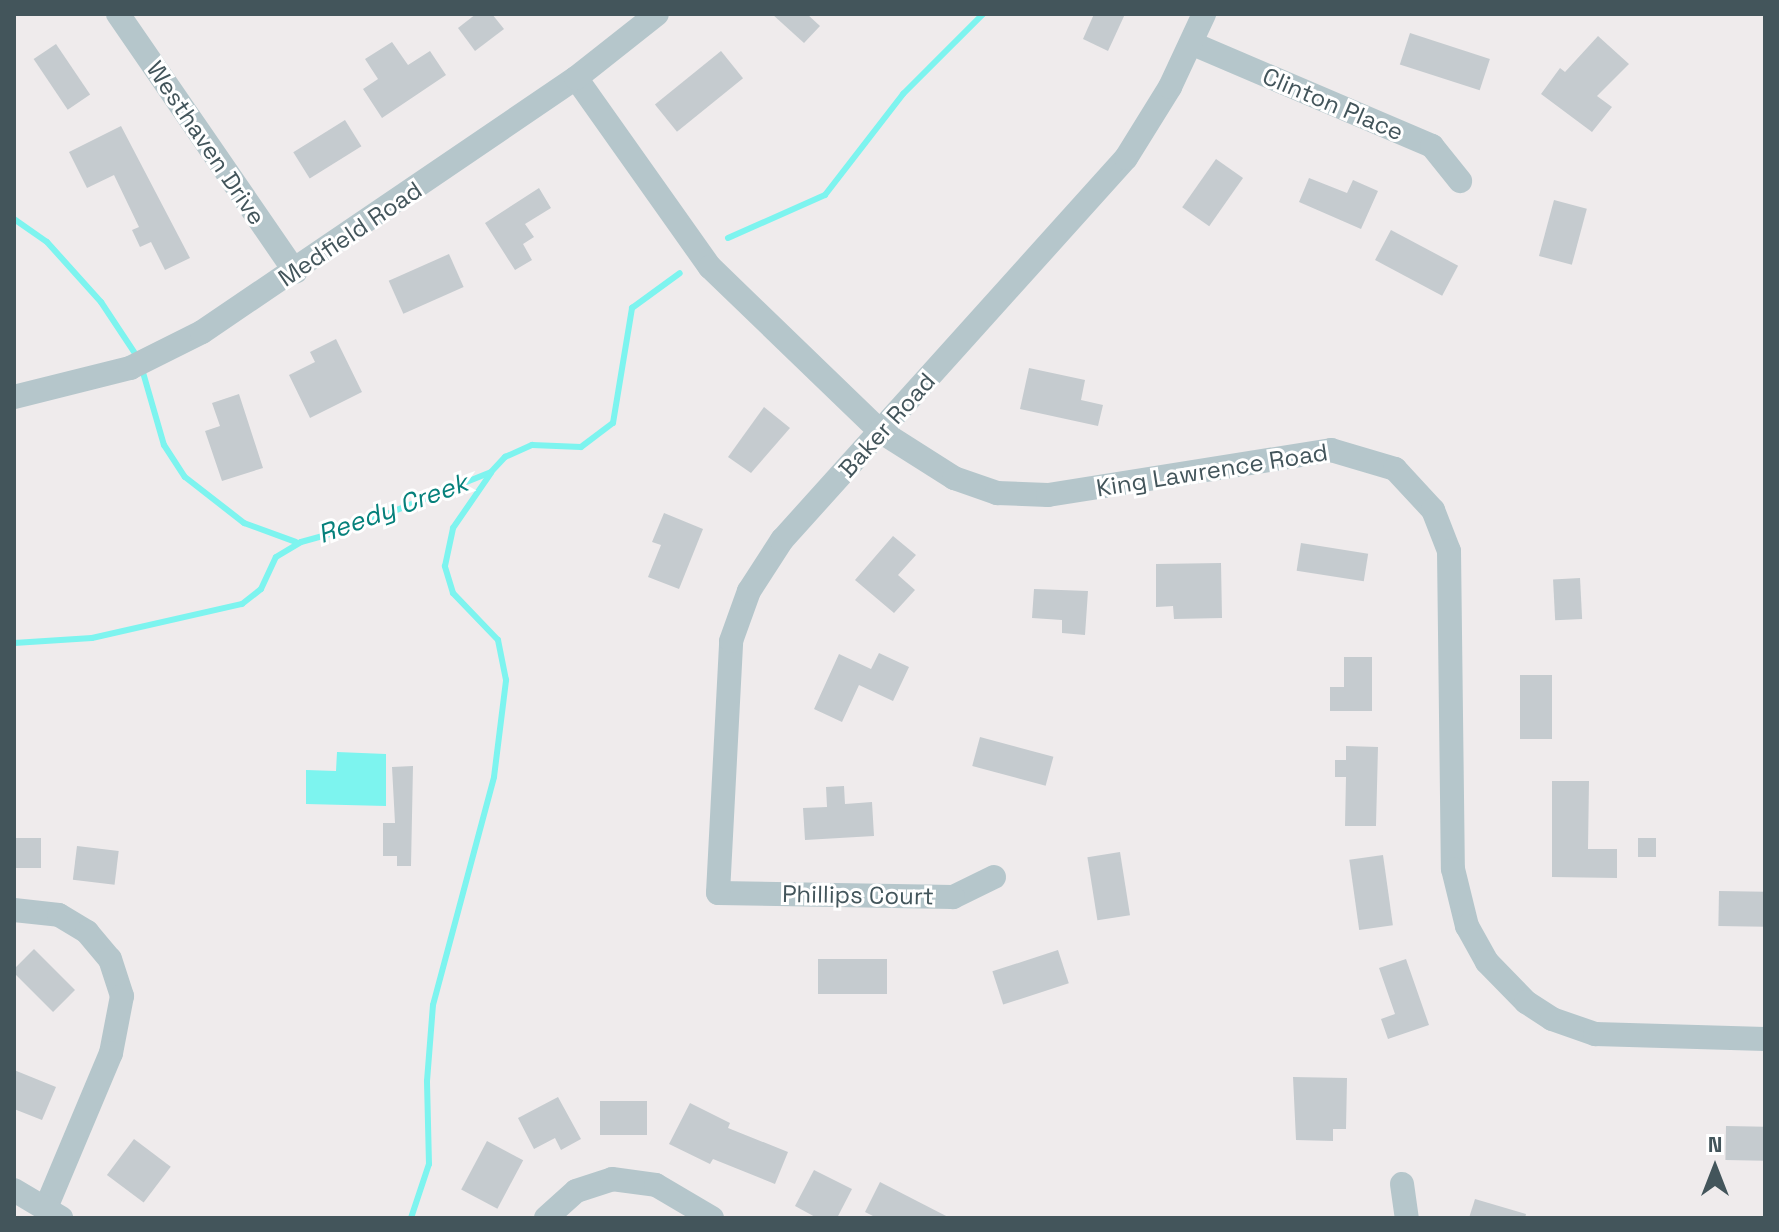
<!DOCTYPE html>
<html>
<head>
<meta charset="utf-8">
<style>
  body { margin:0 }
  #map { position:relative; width:1779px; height:1232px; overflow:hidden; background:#efebec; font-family:"Space Grotesk",sans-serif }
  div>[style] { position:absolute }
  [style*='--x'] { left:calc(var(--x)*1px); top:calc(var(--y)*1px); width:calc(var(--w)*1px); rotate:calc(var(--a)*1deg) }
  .water>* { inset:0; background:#7df4ef }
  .stream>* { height:6px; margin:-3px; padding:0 3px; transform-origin:3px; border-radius:3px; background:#7df4ef }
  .building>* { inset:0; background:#c5cbcf; transform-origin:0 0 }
  .minor>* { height:24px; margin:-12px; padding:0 12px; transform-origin:12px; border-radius:12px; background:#b5c6cb }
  span { translate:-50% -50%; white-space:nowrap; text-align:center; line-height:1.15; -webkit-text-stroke:6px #fff; paint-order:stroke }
  .street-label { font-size:24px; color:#43555b }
  .water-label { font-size:26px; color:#05807b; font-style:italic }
  .frame { position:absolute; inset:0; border:16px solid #43555b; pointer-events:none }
  .north { position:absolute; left:1675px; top:1128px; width:80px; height:80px; -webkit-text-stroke:6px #fff; paint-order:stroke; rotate:0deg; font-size:22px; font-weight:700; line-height:32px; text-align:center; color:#43555b }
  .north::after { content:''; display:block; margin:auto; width:28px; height:36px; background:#43555b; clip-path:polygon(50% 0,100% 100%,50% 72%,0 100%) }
</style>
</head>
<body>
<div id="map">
  <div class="water">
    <i style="clip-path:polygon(337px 752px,386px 754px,386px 806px,306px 804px,306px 770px,336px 771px)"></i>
  </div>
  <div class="stream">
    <i style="--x:14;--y:219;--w:40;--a:34.9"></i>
    <i style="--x:47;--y:242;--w:81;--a:48"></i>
    <i style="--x:101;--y:302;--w:67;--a:56.5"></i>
    <i style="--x:728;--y:238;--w:106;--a:-23.9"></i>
    <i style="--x:825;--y:195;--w:128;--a:-52.3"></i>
    <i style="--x:903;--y:94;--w:113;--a:-45"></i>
    <i style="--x:142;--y:369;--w:79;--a:73.9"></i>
    <i style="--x:164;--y:445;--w:38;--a:57"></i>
    <i style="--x:185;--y:477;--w:75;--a:37.9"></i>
    <i style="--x:244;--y:523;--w:55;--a:20.1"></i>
    <i style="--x:14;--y:643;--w:78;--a:-3.7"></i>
    <i style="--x:92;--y:638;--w:154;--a:-12.8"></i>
    <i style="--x:242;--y:604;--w:24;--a:-38"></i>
    <i style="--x:261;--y:589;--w:35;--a:-65"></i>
    <i style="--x:276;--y:557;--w:29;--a:-31"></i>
    <i style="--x:301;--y:542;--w:53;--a:-15.4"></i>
    <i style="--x:352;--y:528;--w:150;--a:-21.9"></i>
    <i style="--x:491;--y:472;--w:21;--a:-47"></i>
    <i style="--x:505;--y:457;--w:30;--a:-24"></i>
    <i style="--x:532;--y:445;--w:49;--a:2.3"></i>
    <i style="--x:581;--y:447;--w:40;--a:-37"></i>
    <i style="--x:613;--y:423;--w:117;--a:-80.6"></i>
    <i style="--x:632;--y:308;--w:59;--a:-36.1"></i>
    <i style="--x:411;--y:1218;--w:57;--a:-71.6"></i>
    <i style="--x:429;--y:1164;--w:83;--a:-91.4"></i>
    <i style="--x:427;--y:1081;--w:76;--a:-85.5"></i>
    <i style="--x:433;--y:1005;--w:236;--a:-75"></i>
    <i style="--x:494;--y:777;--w:98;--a:-82.9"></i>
    <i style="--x:506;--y:680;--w:41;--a:-101.3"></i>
    <i style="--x:498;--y:640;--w:65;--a:-133.8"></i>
    <i style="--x:453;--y:593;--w:28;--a:-107"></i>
    <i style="--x:445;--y:566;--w:39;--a:-78"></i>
    <i style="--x:453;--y:528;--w:67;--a:-55.4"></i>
  </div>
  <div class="building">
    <i style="clip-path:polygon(476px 14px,492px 14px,504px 29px,475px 51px,458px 28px)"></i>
    <i style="clip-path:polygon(772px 14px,807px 14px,820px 26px,804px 43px)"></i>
    <i style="clip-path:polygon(1094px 14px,1125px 14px,1108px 51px,1083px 39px)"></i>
    <i style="left:1410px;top:33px;width:84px;height:33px;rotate:18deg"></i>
    <i style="clip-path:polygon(1598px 36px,1629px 64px,1597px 96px,1612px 107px,1592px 132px,1541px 94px,1560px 68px,1565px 72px)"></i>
    <i style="clip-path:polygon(392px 42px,408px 65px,430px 51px,446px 75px,382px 118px,363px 89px,378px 79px,365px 59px)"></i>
    <i style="left:56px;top:44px;width:61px;height:27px;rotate:56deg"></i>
    <i style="left:721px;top:51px;width:35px;height:85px;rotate:51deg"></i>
    <i style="left:345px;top:120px;width:31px;height:61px;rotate:58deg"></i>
    <i style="clip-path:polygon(121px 126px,190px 258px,165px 270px,151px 242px,140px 247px,132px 230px,139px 227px,114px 175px,87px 188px,69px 152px)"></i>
    <i style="left:1216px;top:159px;width:33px;height:59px;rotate:35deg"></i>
    <i style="clip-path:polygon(1309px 178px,1347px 193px,1353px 180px,1378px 191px,1361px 229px,1299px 202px)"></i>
    <i style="clip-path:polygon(539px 188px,551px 208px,525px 224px,534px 237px,523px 244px,532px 260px,515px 270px,485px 223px)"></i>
    <i style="left:1554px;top:200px;width:34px;height:58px;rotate:15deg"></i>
    <i style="left:1391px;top:230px;width:76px;height:34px;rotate:28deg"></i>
    <i style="left:449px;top:254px;width:36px;height:66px;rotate:66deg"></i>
    <i style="clip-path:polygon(336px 339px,362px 392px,310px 418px,289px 375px,315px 362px,310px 352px)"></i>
    <i style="clip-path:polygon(1029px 368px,1085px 380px,1081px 400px,1103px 405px,1098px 426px,1020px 409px)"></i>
    <i style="clip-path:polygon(239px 394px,263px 468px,222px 481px,205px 431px,220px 426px,212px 403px)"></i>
    <i style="clip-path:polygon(764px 407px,790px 428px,751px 473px,728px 457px)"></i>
    <i style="clip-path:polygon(664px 513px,703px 529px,679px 589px,648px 577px,661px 545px,652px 542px)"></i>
    <i style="clip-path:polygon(893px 536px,916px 555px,898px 575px,915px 590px,894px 613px,855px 580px)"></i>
    <i style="left:1301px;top:543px;width:68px;height:28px;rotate:9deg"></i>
    <i style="clip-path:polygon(1221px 563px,1222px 618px,1174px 619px,1173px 606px,1156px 607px,1156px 564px)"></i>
    <i style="left:1580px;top:578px;width:41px;height:27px;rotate:87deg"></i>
    <i style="clip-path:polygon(1034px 589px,1088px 591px,1085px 635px,1062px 633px,1062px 620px,1032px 618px)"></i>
    <i style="clip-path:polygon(879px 653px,909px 667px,893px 701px,859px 685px,842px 722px,814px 709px,839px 654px,871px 669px)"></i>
    <i style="clip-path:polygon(1344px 657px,1372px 657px,1372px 711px,1330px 711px,1330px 687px,1344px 687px)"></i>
    <i style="left:1520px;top:675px;width:32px;height:64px"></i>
    <i style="left:980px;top:737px;width:76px;height:30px;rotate:15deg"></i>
    <i style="clip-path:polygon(1346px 746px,1378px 747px,1376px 826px,1345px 826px,1346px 777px,1335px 777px,1335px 760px,1346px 760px)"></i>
    <i style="clip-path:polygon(413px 766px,411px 866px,397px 866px,397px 856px,383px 856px,383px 823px,395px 823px,392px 767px)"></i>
    <i style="clip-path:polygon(1552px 781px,1589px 781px,1588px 849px,1617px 849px,1617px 878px,1552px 877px)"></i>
    <i style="clip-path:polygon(844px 786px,845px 804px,872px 802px,874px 836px,805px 840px,803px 808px,827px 807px,826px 787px)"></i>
    <i style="left:14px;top:838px;width:27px;height:30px"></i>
    <i style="left:1638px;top:838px;width:18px;height:19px"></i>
    <i style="left:77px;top:846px;width:42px;height:34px;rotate:7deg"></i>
    <i style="left:1120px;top:852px;width:64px;height:33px;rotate:81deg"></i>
    <i style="left:1383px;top:855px;width:71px;height:34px;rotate:82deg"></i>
    <i style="left:1719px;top:891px;width:46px;height:35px;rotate:1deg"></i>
    <i style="left:34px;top:949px;width:58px;height:31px;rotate:45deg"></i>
    <i style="left:1058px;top:950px;width:35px;height:69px;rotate:72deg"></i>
    <i style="left:818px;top:959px;width:69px;height:35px"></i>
    <i style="clip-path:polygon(1406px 959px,1429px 1025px,1388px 1039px,1381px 1019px,1395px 1014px,1379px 968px)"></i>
    <i style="clip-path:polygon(14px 1070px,56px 1087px,42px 1120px,14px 1109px)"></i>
    <i style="clip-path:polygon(1293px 1077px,1347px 1078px,1346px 1129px,1333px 1129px,1333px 1141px,1296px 1140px)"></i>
    <i style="clip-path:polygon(558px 1097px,581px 1139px,561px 1150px,555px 1138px,534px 1149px,518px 1118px)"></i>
    <i style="left:600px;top:1101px;width:47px;height:34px"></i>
    <i style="clip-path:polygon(690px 1103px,730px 1123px,728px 1128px,788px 1152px,775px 1184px,713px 1159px,710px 1164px,669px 1144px)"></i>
    <i style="left:1726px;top:1126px;width:39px;height:34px;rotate:1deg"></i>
    <i style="left:134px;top:1139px;width:46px;height:45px;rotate:37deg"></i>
    <i style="left:487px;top:1141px;width:41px;height:55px;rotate:28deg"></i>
    <i style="clip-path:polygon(814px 1170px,852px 1189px,837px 1218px,817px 1218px,795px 1206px)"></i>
    <i style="clip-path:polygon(880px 1182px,950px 1218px,877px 1218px,865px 1212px)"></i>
    <i style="clip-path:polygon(1475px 1199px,1526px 1214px,1525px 1218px,1469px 1218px)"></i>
  </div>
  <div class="minor">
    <i style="--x:118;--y:14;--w:313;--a:55.5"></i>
    <i style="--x:1193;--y:44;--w:260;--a:23.1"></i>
    <i style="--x:1432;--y:146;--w:45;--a:51.3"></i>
    <i style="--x:576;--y:78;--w:232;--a:54.7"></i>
    <i style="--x:710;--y:267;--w:236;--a:44"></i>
    <i style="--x:880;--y:431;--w:88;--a:32.4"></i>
    <i style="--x:954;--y:478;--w:46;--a:19.2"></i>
    <i style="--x:997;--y:493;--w:51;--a:2.2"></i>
    <i style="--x:1048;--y:495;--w:287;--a:-9"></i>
    <i style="--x:1331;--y:450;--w:67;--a:16.5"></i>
    <i style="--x:1395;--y:469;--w:56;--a:47.2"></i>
    <i style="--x:1433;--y:510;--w:44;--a:68.7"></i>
    <i style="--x:1449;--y:551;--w:318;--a:89.3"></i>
    <i style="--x:1453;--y:869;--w:59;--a:76.2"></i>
    <i style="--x:1467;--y:926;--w:41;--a:60.9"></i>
    <i style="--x:1487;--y:962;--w:56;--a:45.7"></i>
    <i style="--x:1526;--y:1002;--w:31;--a:33"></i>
    <i style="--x:1552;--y:1019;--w:46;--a:19.2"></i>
    <i style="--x:1595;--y:1034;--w:170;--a:1.7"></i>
    <i style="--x:14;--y:397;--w:120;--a:-14"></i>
    <i style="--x:130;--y:368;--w:80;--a:-26.6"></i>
    <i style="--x:202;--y:332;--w:452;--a:-34.2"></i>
    <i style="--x:576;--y:78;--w:103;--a:-38.3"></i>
    <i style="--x:994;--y:877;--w:46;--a:154"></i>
    <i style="--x:953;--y:897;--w:235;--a:-179"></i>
    <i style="--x:718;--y:893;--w:252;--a:-87"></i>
    <i style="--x:731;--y:641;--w:53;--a:-70.2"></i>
    <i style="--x:749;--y:591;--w:61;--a:-57.1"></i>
    <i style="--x:782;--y:540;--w:514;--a:-48"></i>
    <i style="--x:1126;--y:158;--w:84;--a:-58.2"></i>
    <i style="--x:1170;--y:87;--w:81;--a:-65"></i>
    <i style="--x:14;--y:910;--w:45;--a:6.3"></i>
    <i style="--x:59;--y:915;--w:33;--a:31"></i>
    <i style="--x:87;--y:932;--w:35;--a:50"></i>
    <i style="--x:110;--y:959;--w:39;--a:72"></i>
    <i style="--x:122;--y:996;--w:58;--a:100.9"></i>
    <i style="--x:111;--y:1053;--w:165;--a:112.8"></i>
    <i style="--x:1402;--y:1184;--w:34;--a:82"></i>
    <i style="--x:14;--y:1190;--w:55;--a:30.8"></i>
    <i style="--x:546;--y:1218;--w:40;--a:-42"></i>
    <i style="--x:576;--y:1191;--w:38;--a:-18"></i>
    <i style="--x:612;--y:1179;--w:44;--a:7.8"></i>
    <i style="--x:656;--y:1185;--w:65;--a:30.5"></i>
  </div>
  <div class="street-label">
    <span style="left:1333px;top:104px;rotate:23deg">Clinton Place</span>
    <span style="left:206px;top:143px;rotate:56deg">Westhaven Drive</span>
    <span style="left:350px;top:234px;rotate:-34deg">Medfield Road</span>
    <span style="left:887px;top:425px;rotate:-48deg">Baker Road</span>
    <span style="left:1212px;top:470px;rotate:-9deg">King Lawrence Road</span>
    <span style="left:858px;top:895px;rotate:1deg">Phillips Court</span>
  </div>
  <div class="water-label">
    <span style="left:393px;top:509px;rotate:-20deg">Reedy Creek</span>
  </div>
  <div class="frame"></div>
  <div class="north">N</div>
</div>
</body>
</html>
